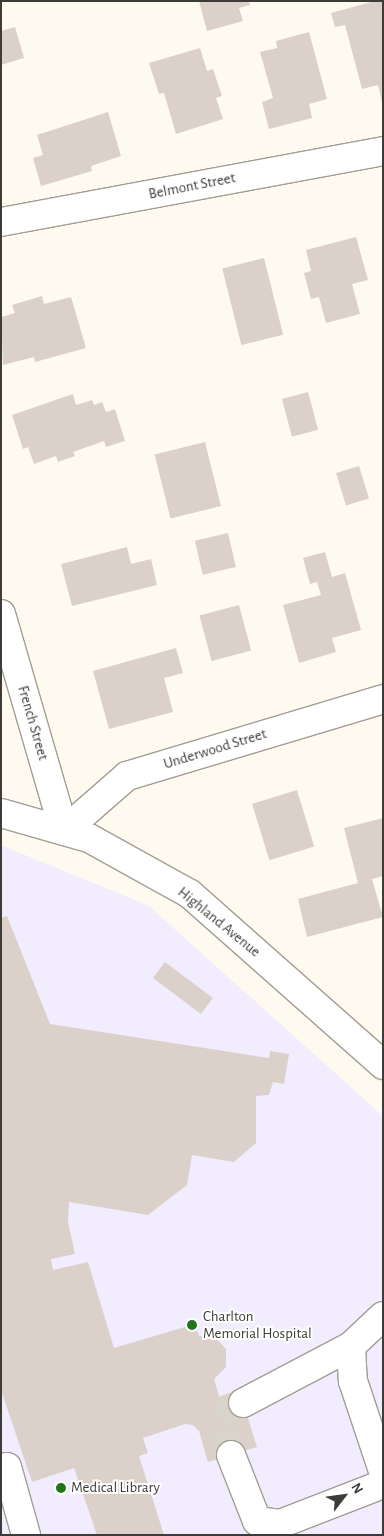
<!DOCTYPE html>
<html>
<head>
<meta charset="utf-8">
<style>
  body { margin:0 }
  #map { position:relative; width:384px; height:1536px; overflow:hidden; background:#fefaef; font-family:"Alegreya Sans",sans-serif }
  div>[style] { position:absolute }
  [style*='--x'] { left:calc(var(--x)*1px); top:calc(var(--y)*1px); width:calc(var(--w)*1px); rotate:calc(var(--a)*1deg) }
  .medical>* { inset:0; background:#f1edff }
  .building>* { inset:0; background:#dcd0cb; transform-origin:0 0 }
  .minor-tunnel>* { height:28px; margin-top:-14px; transform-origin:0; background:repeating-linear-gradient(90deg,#d8d4ca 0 28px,transparent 0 42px) }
  .roads { filter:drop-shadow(1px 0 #a29d93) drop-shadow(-1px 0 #a29d93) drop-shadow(0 1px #a29d93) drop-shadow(0 -1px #a29d93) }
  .minor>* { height:28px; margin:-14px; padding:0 14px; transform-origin:14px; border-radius:14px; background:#fff }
  .dots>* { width:14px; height:14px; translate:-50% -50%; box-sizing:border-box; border:2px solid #fff; border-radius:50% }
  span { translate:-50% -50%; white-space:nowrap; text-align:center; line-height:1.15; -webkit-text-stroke:4px #fff; paint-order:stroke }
  .street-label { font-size:15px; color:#3e3c38 }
  .poi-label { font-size:15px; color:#3e3c38 }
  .left { translate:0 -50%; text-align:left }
  .frame { position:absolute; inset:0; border:2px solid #3e3c38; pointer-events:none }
  .north { position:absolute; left:319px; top:1471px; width:50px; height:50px; -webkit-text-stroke:4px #fff; paint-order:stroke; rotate:60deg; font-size:14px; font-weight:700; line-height:20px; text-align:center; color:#3e3c38 }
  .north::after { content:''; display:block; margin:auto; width:18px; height:22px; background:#3e3c38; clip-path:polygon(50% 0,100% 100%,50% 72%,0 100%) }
</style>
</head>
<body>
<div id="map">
  <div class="medical">
    <i style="clip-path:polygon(1px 845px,149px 906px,383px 1116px,383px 1535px,1px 1535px)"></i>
  </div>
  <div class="building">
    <i style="clip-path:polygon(199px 1px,249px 1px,250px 5px,239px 8px,243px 21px,207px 31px)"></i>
    <i style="clip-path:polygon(375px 1px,383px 1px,382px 102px,378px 85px,362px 89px,345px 25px,335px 27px,331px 13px)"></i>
    <i style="clip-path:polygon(15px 27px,24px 58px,1px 65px,1px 31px)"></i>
    <i style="clip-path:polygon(309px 32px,327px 99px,309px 104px,312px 118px,269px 129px,262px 102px,273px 98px,260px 52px,277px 48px,276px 41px)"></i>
    <i style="clip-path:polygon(200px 48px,207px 71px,213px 69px,222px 96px,216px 98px,223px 119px,176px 134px,164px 93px,159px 94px,149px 63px)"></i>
    <i style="clip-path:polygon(108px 112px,121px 156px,91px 166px,92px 171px,41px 186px,33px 158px,43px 155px,37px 135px)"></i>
    <i style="clip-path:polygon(356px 237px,368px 280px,352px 284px,360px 314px,326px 323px,319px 297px,311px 299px,304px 273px,311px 271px,306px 250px)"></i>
    <i style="left:264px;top:258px;width:79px;height:43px;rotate:76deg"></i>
    <i style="clip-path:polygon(42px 296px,44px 304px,71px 297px,86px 348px,35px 362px,34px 357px,3px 365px,1px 317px,15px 313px,12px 305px)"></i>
    <i style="left:308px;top:392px;width:39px;height:27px;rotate:75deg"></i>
    <i style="clip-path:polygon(73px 394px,76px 405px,92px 400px,94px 405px,102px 402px,106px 412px,115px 409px,125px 441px,106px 447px,104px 441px,73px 452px,75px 456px,58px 462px,56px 456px,34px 464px,28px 447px,23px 449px,12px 415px)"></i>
    <i style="left:205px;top:442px;width:66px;height:52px;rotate:76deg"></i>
    <i style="left:359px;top:466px;width:34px;height:24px;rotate:73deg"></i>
    <i style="left:228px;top:533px;width:35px;height:34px;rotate:77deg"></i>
    <i style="clip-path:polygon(127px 547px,131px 564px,151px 559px,157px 585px,72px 606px,61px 564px)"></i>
    <i style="clip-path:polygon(325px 552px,332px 577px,345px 573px,361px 630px,332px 638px,336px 652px,299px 663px,283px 605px,321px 595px,317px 582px,310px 584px,303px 558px)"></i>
    <i style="left:239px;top:605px;width:47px;height:41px;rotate:75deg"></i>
    <i style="clip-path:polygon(176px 648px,183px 673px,164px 678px,173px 712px,109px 729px,93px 671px)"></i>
    <i style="left:297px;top:790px;width:59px;height:47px;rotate:73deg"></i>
    <i style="clip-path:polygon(383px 818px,383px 876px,372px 879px,383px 917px,307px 937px,298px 899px,358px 883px,344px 828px)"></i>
    <i style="clip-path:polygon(7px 916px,50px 1024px,269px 1058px,270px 1051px,289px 1054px,284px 1084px,273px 1082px,269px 1095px,256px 1096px,256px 1143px,234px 1162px,192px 1155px,187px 1185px,148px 1215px,69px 1202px,68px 1221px,75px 1254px,51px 1259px,53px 1270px,88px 1262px,114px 1348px,195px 1324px,199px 1336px,215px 1337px,226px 1349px,226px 1367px,214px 1379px,220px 1399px,240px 1393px,257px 1447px,208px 1462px,199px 1431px,193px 1425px,185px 1424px,143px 1438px,148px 1453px,139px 1456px,164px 1535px,97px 1535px,74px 1468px,32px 1482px,1px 1390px,1px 918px)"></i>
    <i style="left:165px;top:962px;width:60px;height:20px;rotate:37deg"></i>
  </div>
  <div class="minor-tunnel">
    <i style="--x:231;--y:1455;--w:45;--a:-106.8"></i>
    <i style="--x:218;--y:1412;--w:27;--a:-20"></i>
  </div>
  <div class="roads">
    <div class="minor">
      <i style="--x:1;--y:222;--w:389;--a:-10.5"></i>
      <i style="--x:1;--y:614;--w:226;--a:73.8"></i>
      <i style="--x:1;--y:813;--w:91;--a:15.9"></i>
      <i style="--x:89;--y:838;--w:115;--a:29"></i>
      <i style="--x:190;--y:894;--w:258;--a:41.5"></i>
      <i style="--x:64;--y:831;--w:84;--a:-41.1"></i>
      <i style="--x:127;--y:776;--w:267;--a:-16.7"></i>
      <i style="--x:383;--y:1316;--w:44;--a:136.8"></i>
      <i style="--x:351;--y:1346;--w:35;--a:87"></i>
      <i style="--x:353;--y:1381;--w:95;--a:71.6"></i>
      <i style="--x:243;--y:1403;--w:122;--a:-27.8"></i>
      <i style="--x:231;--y:1455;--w:71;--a:68.5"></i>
      <i style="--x:257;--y:1521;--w:23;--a:7"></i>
      <i style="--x:280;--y:1524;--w:110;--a:-21.2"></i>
      <i style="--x:1;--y:1469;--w:6;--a:-18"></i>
      <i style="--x:7;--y:1467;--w:71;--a:74.4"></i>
    </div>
  </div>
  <div class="dots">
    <i style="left:192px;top:1325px;background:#22731c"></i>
    <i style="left:61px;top:1488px;background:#22731c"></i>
  </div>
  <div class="street-label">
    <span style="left:192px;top:186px;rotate:-11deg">Belmont Street</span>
    <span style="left:33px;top:723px;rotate:74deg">French Street</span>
    <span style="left:215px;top:749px;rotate:-17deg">Underwood Street</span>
    <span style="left:219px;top:922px;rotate:39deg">Highland Avenue</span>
  </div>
  <div class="poi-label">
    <span class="left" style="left:203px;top:1325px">Charlton<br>Memorial Hospital</span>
    <span class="left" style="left:71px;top:1488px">Medical Library</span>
  </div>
  <div class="frame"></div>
  <div class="north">N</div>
</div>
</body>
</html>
